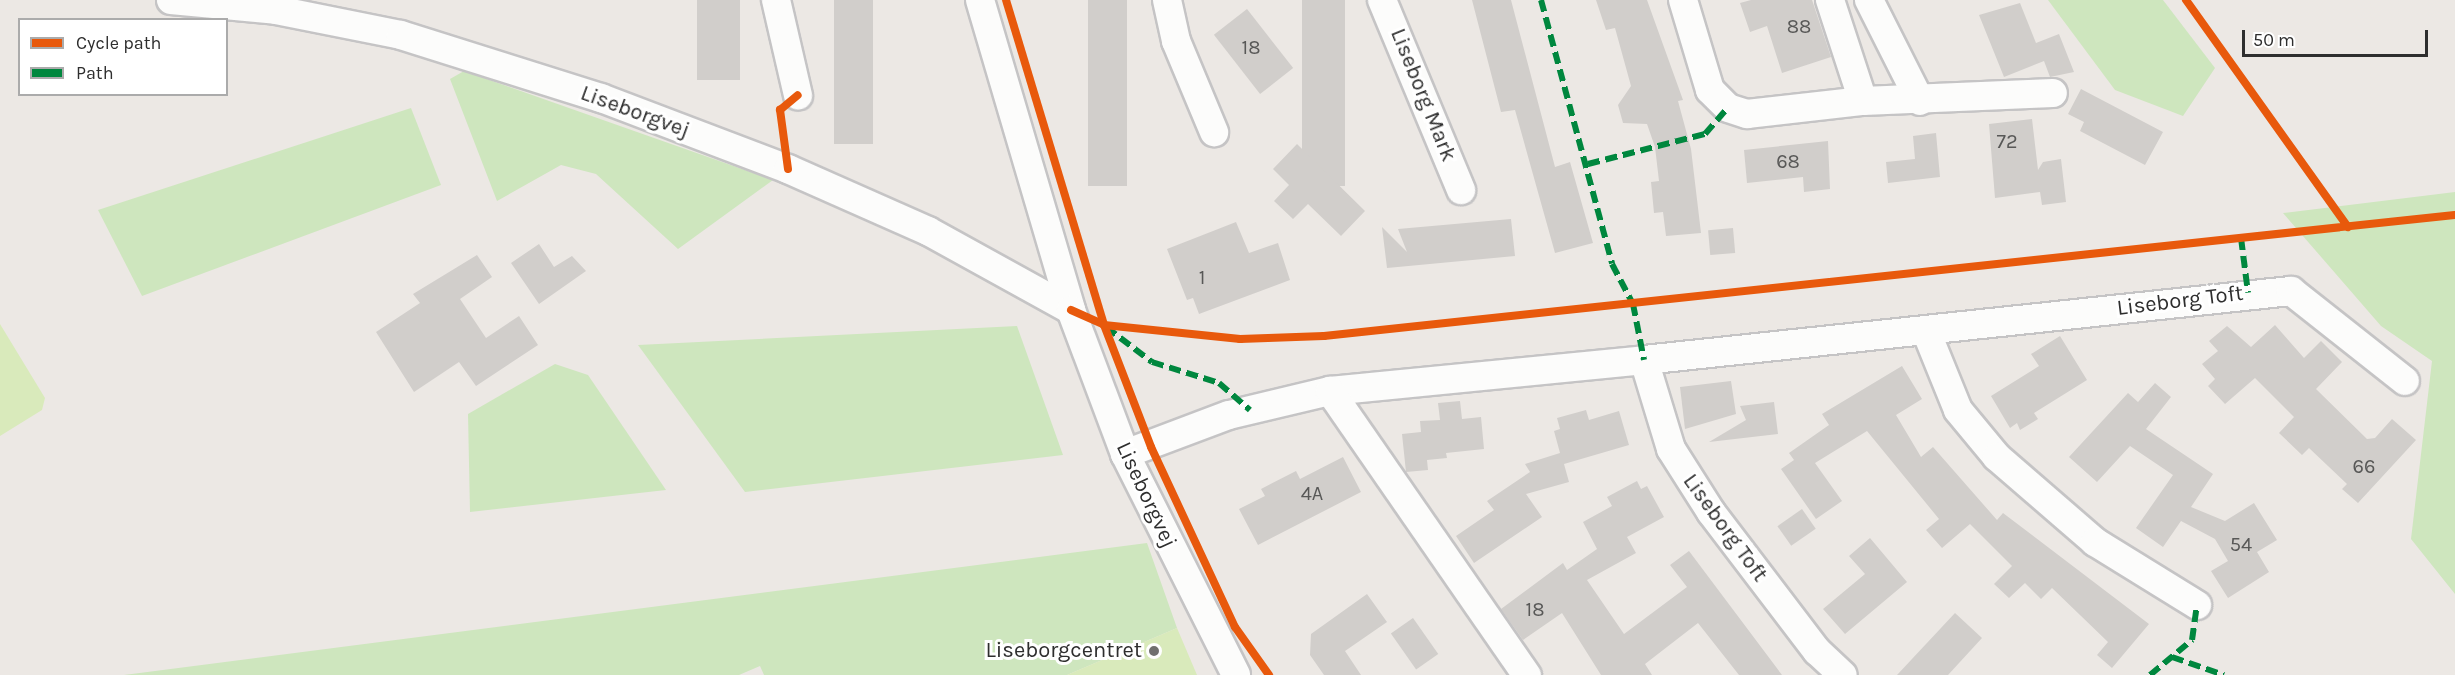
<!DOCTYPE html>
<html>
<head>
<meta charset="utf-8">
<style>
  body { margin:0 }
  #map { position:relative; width:2455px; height:675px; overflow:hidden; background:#ece8e4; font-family:Karla,sans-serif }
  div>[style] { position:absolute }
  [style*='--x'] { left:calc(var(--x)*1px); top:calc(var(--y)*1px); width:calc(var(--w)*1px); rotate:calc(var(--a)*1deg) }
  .green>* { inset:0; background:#cee6be }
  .pitch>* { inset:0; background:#d9eabb }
  .building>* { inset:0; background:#d1cecb; transform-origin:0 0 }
  .roads { filter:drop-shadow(2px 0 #c5c4c5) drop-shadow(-2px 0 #c5c4c5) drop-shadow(0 2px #c5c4c5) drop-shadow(0 -2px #c5c4c5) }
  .minor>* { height:28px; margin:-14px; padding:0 14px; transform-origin:14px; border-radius:14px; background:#fcfcfb }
  .quiet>* { height:6px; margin-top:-3px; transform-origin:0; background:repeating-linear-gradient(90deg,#00873e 0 12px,transparent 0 18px) }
  .cycleway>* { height:8px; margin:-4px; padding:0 4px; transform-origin:4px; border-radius:4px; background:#e8590c }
  .dots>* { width:16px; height:16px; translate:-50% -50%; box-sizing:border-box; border:3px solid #fff; border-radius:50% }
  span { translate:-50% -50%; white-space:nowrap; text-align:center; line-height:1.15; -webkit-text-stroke:6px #fff; paint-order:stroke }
  .number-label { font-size:20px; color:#585857 }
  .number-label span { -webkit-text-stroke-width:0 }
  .street-label { font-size:22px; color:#2e2e2e }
  .poi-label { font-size:22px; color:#2e2e2e }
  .right { translate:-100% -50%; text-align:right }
  .legend { position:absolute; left:18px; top:18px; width:210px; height:78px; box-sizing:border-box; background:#fff; border:2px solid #ababab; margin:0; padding:8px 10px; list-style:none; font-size:18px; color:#2e2e2e }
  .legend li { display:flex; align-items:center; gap:12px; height:30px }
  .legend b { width:30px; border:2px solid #ababab }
  .scale { position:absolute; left:2242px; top:30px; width:186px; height:27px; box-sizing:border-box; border:3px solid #2e2e2e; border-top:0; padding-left:8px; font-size:18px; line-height:21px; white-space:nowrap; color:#2e2e2e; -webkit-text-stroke:4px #fff; paint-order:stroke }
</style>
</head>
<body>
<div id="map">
  <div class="green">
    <i style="clip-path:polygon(2048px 0,2163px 0,2215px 68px,2183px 116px,2115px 90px)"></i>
    <i style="clip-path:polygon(464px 71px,773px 180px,678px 249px,596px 174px,561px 165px,497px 201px,450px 79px)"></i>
    <i style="clip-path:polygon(411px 108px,441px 185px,142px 296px,98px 210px)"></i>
    <i style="clip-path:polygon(2455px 192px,2455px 594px,2411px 539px,2432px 361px,2381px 326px,2283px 213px)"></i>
    <i style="clip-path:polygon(1017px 326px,1063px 455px,745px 492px,638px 345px)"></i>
    <i style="clip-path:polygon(555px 364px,588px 375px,666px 490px,470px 512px,468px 414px)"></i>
    <i style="clip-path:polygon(1147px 543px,1177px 628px,1067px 675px,764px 675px,760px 666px,739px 675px,124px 675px)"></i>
  </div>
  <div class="pitch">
    <i style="clip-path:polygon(0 324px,45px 398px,42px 410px,0 436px)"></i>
    <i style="clip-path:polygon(1177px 628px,1197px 675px,1067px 675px)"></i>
  </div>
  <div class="building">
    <i style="left:697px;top:0;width:43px;height:80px"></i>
    <i style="left:834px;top:0;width:39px;height:144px"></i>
    <i style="left:1088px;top:0;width:39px;height:186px"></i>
    <i style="left:1302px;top:0;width:43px;height:186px"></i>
    <i style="clip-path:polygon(1472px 0,1511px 0,1555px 167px,1570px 162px,1593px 243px,1555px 253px,1515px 110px,1501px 112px)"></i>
    <i style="clip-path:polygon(1596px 0,1647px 0,1683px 100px,1678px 101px,1691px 149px,1701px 233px,1666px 236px,1663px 212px,1654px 213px,1651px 182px,1659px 181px,1655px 147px,1647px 124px,1623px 123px,1618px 105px,1631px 86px,1615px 28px,1606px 30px)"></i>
    <i style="clip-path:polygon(1751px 0,1812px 0,1831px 57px,1782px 73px,1767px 26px,1750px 32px,1740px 3px)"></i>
    <i style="clip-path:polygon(2020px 3px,2036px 43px,2059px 34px,2074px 72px,2050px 77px,2044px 61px,2004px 77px,1979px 15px)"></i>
    <i style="left:1247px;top:9px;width:75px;height:42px;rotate:52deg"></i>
    <i style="clip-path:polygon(2081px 89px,2163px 132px,2145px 165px,2080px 131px,2084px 122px,2068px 114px)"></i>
    <i style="clip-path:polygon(2032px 119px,2038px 170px,2043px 162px,2061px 159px,2066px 202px,2042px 205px,2040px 192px,1995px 198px,1989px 124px)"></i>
    <i style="clip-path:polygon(1936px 133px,1940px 177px,1888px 183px,1886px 162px,1915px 159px,1913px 136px)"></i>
    <i style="clip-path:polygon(1828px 141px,1830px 189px,1804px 192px,1803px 177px,1747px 183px,1744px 150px)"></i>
    <i style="clip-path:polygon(1297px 144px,1365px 211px,1341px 236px,1308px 204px,1293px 219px,1274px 201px,1289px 185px,1273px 169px)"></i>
    <i style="clip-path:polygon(1511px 219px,1515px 256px,1387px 268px,1382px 227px,1407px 252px,1398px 229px)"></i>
    <i style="clip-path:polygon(1236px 222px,1249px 253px,1278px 243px,1290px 280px,1199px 314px,1193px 298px,1187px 300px,1167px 249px)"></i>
    <i style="left:1733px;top:228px;width:25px;height:25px;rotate:85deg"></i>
    <i style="clip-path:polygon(539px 244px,554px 267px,572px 256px,586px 271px,539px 304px,511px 263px)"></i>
    <i style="clip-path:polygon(477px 255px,492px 277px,460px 299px,486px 338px,519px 316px,538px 345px,476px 386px,459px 362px,414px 392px,376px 332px,420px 303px,413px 294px)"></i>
    <i style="clip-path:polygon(2275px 325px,2304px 358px,2321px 341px,2342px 362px,2316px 389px,2367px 439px,2375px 438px,2392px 419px,2416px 440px,2358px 503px,2342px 489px,2347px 484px,2309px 448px,2302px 455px,2279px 433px,2294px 417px,2255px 378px,2225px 404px,2208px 386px,2215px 379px,2202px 364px,2218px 351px,2209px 341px,2227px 326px,2251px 347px)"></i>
    <i style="clip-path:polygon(2060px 336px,2087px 380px,2034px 413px,2038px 419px,2020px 430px,2017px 423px,2010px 428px,1991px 396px,2039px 366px,2031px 354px)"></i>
    <i style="clip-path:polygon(1902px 366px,1922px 399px,1896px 415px,1921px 457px,1933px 447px,1997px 520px,2003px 513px,2149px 624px,2112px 668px,2097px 655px,2108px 642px,2052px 588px,2041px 599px,2025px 583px,2009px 598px,1994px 584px,2012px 566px,1970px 524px,1942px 548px,1926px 530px,1939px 519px,1867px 431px,1815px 463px,1842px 501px,1816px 519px,1781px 469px,1794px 460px,1789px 453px,1829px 425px,1822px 414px)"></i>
    <i style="clip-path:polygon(1731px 381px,1736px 414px,1685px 429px,1680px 387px)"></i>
    <i style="clip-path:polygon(2155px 383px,2171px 397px,2146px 429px,2213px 474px,2191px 507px,2225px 521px,2254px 503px,2277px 540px,2257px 552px,2269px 572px,2228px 598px,2211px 571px,2228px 561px,2215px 539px,2181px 521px,2163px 547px,2136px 528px,2173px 475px,2130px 446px,2097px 482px,2069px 457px,2128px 393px,2138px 402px)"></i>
    <i style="clip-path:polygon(1460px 401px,1462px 419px,1481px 417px,1484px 449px,1446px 453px,1447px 458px,1427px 460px,1428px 470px,1406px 472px,1402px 434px,1421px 432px,1420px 421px,1440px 420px,1438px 403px)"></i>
    <i style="clip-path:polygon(1774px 402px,1778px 434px,1709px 442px,1746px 420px,1740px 406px)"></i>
    <i style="clip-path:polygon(1586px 410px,1589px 420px,1619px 411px,1629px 445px,1564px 464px,1569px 482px,1526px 494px,1542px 517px,1474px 563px,1456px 536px,1494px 510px,1487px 501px,1530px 472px,1525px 464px,1560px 453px,1554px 431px,1560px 429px,1557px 418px)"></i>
    <i style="clip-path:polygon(1343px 457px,1361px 492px,1258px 545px,1239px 509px,1265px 496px,1261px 489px,1296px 471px,1300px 479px)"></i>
    <i style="clip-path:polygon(1637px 481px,1641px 489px,1647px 486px,1664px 517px,1627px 537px,1636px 553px,1587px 580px,1624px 634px,1687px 587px,1670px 565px,1689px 551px,1782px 675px,1739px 675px,1698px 623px,1645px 664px,1652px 675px,1601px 675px,1562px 613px,1523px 640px,1501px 609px,1563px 563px,1567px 570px,1597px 549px,1583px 522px,1612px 506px,1607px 497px)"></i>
    <i style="left:1802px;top:509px;width:24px;height:30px;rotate:55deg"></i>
    <i style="clip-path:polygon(1870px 538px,1907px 582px,1845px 634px,1823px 609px,1865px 574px,1849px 556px)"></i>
    <i style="clip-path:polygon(1367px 594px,1387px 622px,1345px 651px,1361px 675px,1324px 675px,1310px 655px,1311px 634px)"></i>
    <i style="clip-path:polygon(1955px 613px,1982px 638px,1948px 675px,1897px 675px)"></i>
    <i style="left:1413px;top:618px;width:44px;height:27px;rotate:55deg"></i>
  </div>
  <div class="roads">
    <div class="minor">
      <i style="--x:171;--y:0;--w:105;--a:5.4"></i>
      <i style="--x:276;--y:10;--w:127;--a:11.3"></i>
      <i style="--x:401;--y:35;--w:210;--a:17.5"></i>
      <i style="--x:601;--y:98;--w:200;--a:20.8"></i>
      <i style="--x:788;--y:169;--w:153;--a:23.9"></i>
      <i style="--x:928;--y:231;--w:163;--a:28.9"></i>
      <i style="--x:776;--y:0;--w:98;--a:77"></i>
      <i style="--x:980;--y:0;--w:323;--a:73.6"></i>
      <i style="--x:1071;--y:310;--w:154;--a:69.4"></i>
      <i style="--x:1125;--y:454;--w:247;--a:63.3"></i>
      <i style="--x:1167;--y:0;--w:42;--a:77.6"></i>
      <i style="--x:1176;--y:41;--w:99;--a:67.3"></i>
      <i style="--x:1382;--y:0;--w:206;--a:67.4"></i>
      <i style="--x:1683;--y:0;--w:94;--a:73.3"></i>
      <i style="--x:1710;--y:90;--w:25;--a:45"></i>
      <i style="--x:1728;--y:108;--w:20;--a:18"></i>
      <i style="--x:1747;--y:114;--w:117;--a:-6.4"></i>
      <i style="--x:1863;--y:101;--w:190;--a:-2.4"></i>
      <i style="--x:1830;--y:0;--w:106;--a:71.9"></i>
      <i style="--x:1869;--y:0;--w:113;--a:63.2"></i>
      <i style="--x:1926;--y:331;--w:85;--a:67.9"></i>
      <i style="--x:1958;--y:410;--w:61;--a:50.3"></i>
      <i style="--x:1997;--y:457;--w:130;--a:40.9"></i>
      <i style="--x:2095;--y:542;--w:120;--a:31.7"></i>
      <i style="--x:1644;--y:360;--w:651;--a:-6.09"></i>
      <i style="--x:2291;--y:291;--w:145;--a:38.3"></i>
      <i style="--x:1330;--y:391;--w:316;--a:-5.6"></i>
      <i style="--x:1644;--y:360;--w:93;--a:73.1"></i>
      <i style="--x:1671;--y:449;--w:75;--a:57.6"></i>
      <i style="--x:1711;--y:512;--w:175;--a:52.7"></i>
      <i style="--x:1817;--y:651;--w:35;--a:43"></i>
      <i style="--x:1125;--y:454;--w:111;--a:-20.6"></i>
      <i style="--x:1229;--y:415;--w:104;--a:-13.4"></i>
      <i style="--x:1330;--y:391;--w:346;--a:55.3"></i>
    </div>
  </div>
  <div class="quiet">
    <i style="--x:1541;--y:0;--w:273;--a:74.9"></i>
    <i style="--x:1612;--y:264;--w:45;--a:62.3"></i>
    <i style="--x:1633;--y:304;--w:57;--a:78.9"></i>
    <i style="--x:1588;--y:164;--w:121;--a:-14.4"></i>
    <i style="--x:1705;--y:134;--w:35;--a:-49"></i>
    <i style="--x:2241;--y:238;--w:55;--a:82.7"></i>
    <i style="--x:1106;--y:327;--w:58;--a:37.3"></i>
    <i style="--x:1152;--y:362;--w:70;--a:17.4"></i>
    <i style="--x:1219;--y:383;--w:41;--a:41.1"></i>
    <i style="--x:2172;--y:657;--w:55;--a:19.1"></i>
    <i style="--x:2150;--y:675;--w:55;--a:-39.8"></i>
    <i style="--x:2192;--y:640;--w:35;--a:-82"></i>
  </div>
  <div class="cycleway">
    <i style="--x:1006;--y:0;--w:339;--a:73.2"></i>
    <i style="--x:1104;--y:325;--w:131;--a:68.9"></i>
    <i style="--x:1151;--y:447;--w:199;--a:65"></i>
    <i style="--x:1235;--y:627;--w:59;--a:54.7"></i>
    <i style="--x:2186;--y:0;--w:279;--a:54.5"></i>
    <i style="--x:788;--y:169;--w:60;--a:-97.7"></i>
    <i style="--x:780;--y:110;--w:23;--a:-40"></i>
    <i style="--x:1071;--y:310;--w:36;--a:24"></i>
    <i style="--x:1104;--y:325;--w:137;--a:5.9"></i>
    <i style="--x:1240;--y:339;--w:84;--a:-2"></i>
    <i style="--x:1324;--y:336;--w:1137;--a:-6.11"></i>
  </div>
  <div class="dots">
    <i style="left:1154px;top:651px;background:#706f6e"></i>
  </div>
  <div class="number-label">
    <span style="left:1799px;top:26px">88</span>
    <span style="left:1251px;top:47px">18</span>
    <span style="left:2007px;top:141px">72</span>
    <span style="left:1788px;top:161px">68</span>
    <span style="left:1202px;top:277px">1</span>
    <span style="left:2364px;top:466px">66</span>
    <span style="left:1312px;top:493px">4A</span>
    <span style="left:2241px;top:544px">54</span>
    <span style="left:1535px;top:609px">18</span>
  </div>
  <div class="street-label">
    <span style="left:1423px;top:95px;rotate:68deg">Liseborg Mark</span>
    <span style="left:635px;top:112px;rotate:20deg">Liseborgvej</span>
    <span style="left:2180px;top:301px;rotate:-7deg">Liseborg Toft</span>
    <span style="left:1146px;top:495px;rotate:65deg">Liseborgvej</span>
    <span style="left:1725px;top:528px;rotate:54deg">Liseborg Toft</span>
  </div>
  <div class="poi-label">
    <span class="right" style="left:1142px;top:651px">Liseborgcentret</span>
  </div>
  <ul class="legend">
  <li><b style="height:8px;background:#e8590c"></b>Cycle path</li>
  <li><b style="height:8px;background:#00873e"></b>Path</li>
  </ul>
  <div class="scale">50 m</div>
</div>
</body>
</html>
